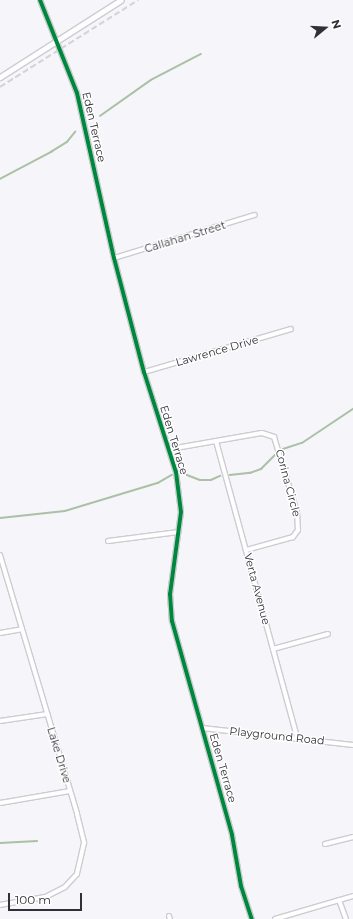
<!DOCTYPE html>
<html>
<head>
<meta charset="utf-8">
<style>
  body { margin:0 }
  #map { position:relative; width:353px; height:919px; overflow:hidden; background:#f5f5fa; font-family:Montserrat,sans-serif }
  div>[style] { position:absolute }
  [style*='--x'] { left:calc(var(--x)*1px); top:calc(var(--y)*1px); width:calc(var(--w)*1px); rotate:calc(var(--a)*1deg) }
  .stream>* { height:1.5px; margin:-0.75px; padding:0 0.75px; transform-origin:0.75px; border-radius:0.75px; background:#abc0a5 }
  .roads { filter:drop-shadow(1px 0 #ccccd2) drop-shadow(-1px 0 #ccccd2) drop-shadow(0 1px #ccccd2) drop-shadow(0 -1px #ccccd2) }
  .minor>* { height:4px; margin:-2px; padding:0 2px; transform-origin:2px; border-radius:2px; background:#fefefe }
  .tertiary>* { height:5px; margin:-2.5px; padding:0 2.5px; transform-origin:2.5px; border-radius:2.5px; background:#fefefe }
  .rail>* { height:1.5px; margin-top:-0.75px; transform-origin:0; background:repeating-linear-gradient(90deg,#d4d4d6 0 6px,transparent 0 9px) }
  .cycleway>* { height:4px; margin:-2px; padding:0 2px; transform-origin:2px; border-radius:2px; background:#00873e }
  span { translate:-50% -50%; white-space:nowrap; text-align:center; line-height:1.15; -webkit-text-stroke:3px #fff; paint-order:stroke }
  .street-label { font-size:11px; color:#303038 }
  .north { position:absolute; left:305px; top:8px; width:40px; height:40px; -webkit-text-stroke:3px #fff; paint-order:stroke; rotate:72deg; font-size:11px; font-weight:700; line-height:16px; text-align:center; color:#303038 }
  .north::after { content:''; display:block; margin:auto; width:14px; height:18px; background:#303038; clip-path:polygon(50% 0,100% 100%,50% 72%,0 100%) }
  .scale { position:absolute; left:8px; top:893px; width:74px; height:18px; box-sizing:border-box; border:2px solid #303038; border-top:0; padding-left:5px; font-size:12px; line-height:14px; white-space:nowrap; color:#303038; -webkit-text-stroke:3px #fff; paint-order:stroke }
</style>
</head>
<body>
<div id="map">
  <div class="stream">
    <i style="--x:100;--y:116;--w:62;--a:-35.2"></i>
    <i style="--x:151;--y:80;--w:56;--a:-27.5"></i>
    <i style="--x:0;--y:179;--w:58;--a:-27.9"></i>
    <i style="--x:51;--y:152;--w:19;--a:-32"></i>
    <i style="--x:67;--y:142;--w:13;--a:-51"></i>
    <i style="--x:283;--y:449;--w:20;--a:-18"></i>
    <i style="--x:302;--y:443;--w:61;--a:-33.7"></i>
    <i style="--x:182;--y:473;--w:19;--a:21"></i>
    <i style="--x:200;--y:480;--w:11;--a:0"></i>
    <i style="--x:211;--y:480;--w:10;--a:-24"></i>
    <i style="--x:230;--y:475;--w:20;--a:-6"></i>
    <i style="--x:250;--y:473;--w:12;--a:-20"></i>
    <i style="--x:261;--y:469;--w:21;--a:-45"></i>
    <i style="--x:0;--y:518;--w:65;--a:-6.1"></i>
    <i style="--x:65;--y:511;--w:97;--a:-16.8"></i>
    <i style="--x:158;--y:483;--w:16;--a:-30"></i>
    <i style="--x:0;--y:843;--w:37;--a:-3"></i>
  </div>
  <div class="roads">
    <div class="minor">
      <i style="--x:40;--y:0;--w:100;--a:68.3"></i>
      <i style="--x:77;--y:93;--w:169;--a:77.4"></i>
      <i style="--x:114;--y:258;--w:118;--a:75.3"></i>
      <i style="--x:144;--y:372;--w:105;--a:72.3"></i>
      <i style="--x:176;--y:472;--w:40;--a:82.9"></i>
      <i style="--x:181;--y:512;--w:83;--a:97.6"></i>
      <i style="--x:170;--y:594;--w:27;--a:86"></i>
      <i style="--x:172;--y:621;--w:222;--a:74.3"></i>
      <i style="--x:232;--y:835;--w:52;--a:80"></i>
      <i style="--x:241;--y:886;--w:35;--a:72"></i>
      <i style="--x:114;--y:258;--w:147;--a:-17"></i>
      <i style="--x:144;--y:372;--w:153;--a:-16.3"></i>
      <i style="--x:216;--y:441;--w:308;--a:74.7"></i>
      <i style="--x:170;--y:449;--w:93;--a:-9.9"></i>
      <i style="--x:262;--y:433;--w:13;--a:18"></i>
      <i style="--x:274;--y:437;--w:78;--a:73"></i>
      <i style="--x:297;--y:512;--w:18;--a:87"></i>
      <i style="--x:298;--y:530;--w:9;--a:126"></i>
      <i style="--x:293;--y:537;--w:49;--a:164.5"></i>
      <i style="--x:108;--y:541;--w:71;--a:-7.3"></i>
      <i style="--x:0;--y:555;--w:270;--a:73.4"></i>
      <i style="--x:77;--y:814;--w:30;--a:76"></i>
      <i style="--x:84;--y:843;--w:32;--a:103"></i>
      <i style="--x:77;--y:874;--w:18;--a:133"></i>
      <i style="--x:65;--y:887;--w:22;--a:153"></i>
      <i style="--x:45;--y:897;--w:46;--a:169.9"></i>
      <i style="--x:0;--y:633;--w:22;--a:-10"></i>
      <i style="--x:273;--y:649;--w:57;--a:-15.3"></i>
      <i style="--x:0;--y:721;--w:48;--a:-8.5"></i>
      <i style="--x:202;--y:728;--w:152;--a:6.4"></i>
      <i style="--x:0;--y:803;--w:71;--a:-9.7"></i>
      <i style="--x:325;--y:844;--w:29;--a:-14"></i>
      <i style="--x:339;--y:900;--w:20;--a:70"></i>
      <i style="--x:169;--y:916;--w:3;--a:72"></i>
      <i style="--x:275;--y:919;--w:81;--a:-16.4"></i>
    </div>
    <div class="tertiary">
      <i style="--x:0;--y:77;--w:143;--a:-32.5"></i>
    </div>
  </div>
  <div class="rail">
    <i style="--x:0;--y:87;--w:163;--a:-32.2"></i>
  </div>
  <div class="cycleway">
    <i style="--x:40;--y:0;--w:100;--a:68.3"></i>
    <i style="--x:77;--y:93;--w:169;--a:77.4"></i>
    <i style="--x:114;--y:258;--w:118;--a:75.3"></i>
    <i style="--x:144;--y:372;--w:105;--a:72.3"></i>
    <i style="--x:176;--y:472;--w:40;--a:82.9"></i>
    <i style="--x:181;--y:512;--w:83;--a:97.6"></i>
    <i style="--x:170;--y:594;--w:27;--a:86"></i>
    <i style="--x:172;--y:621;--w:222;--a:74.3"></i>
    <i style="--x:232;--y:835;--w:52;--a:80"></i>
    <i style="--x:241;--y:886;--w:35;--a:72"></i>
  </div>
  <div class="street-label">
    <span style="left:94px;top:127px;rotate:77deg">Eden Terrace</span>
    <span style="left:185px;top:237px;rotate:-17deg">Callahan Street</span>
    <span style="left:217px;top:351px;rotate:-16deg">Lawrence Drive</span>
    <span style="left:174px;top:440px;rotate:73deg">Eden Terrace</span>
    <span style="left:288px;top:483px;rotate:75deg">Corina Circle</span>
    <span style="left:257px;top:589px;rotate:75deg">Verta Avenue</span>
    <span style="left:277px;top:736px;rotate:6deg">Playground Road</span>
    <span style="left:59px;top:755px;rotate:73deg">Lake Drive</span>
    <span style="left:223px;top:768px;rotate:74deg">Eden Terrace</span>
  </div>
  <div class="north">N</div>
  <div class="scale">100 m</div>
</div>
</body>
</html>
